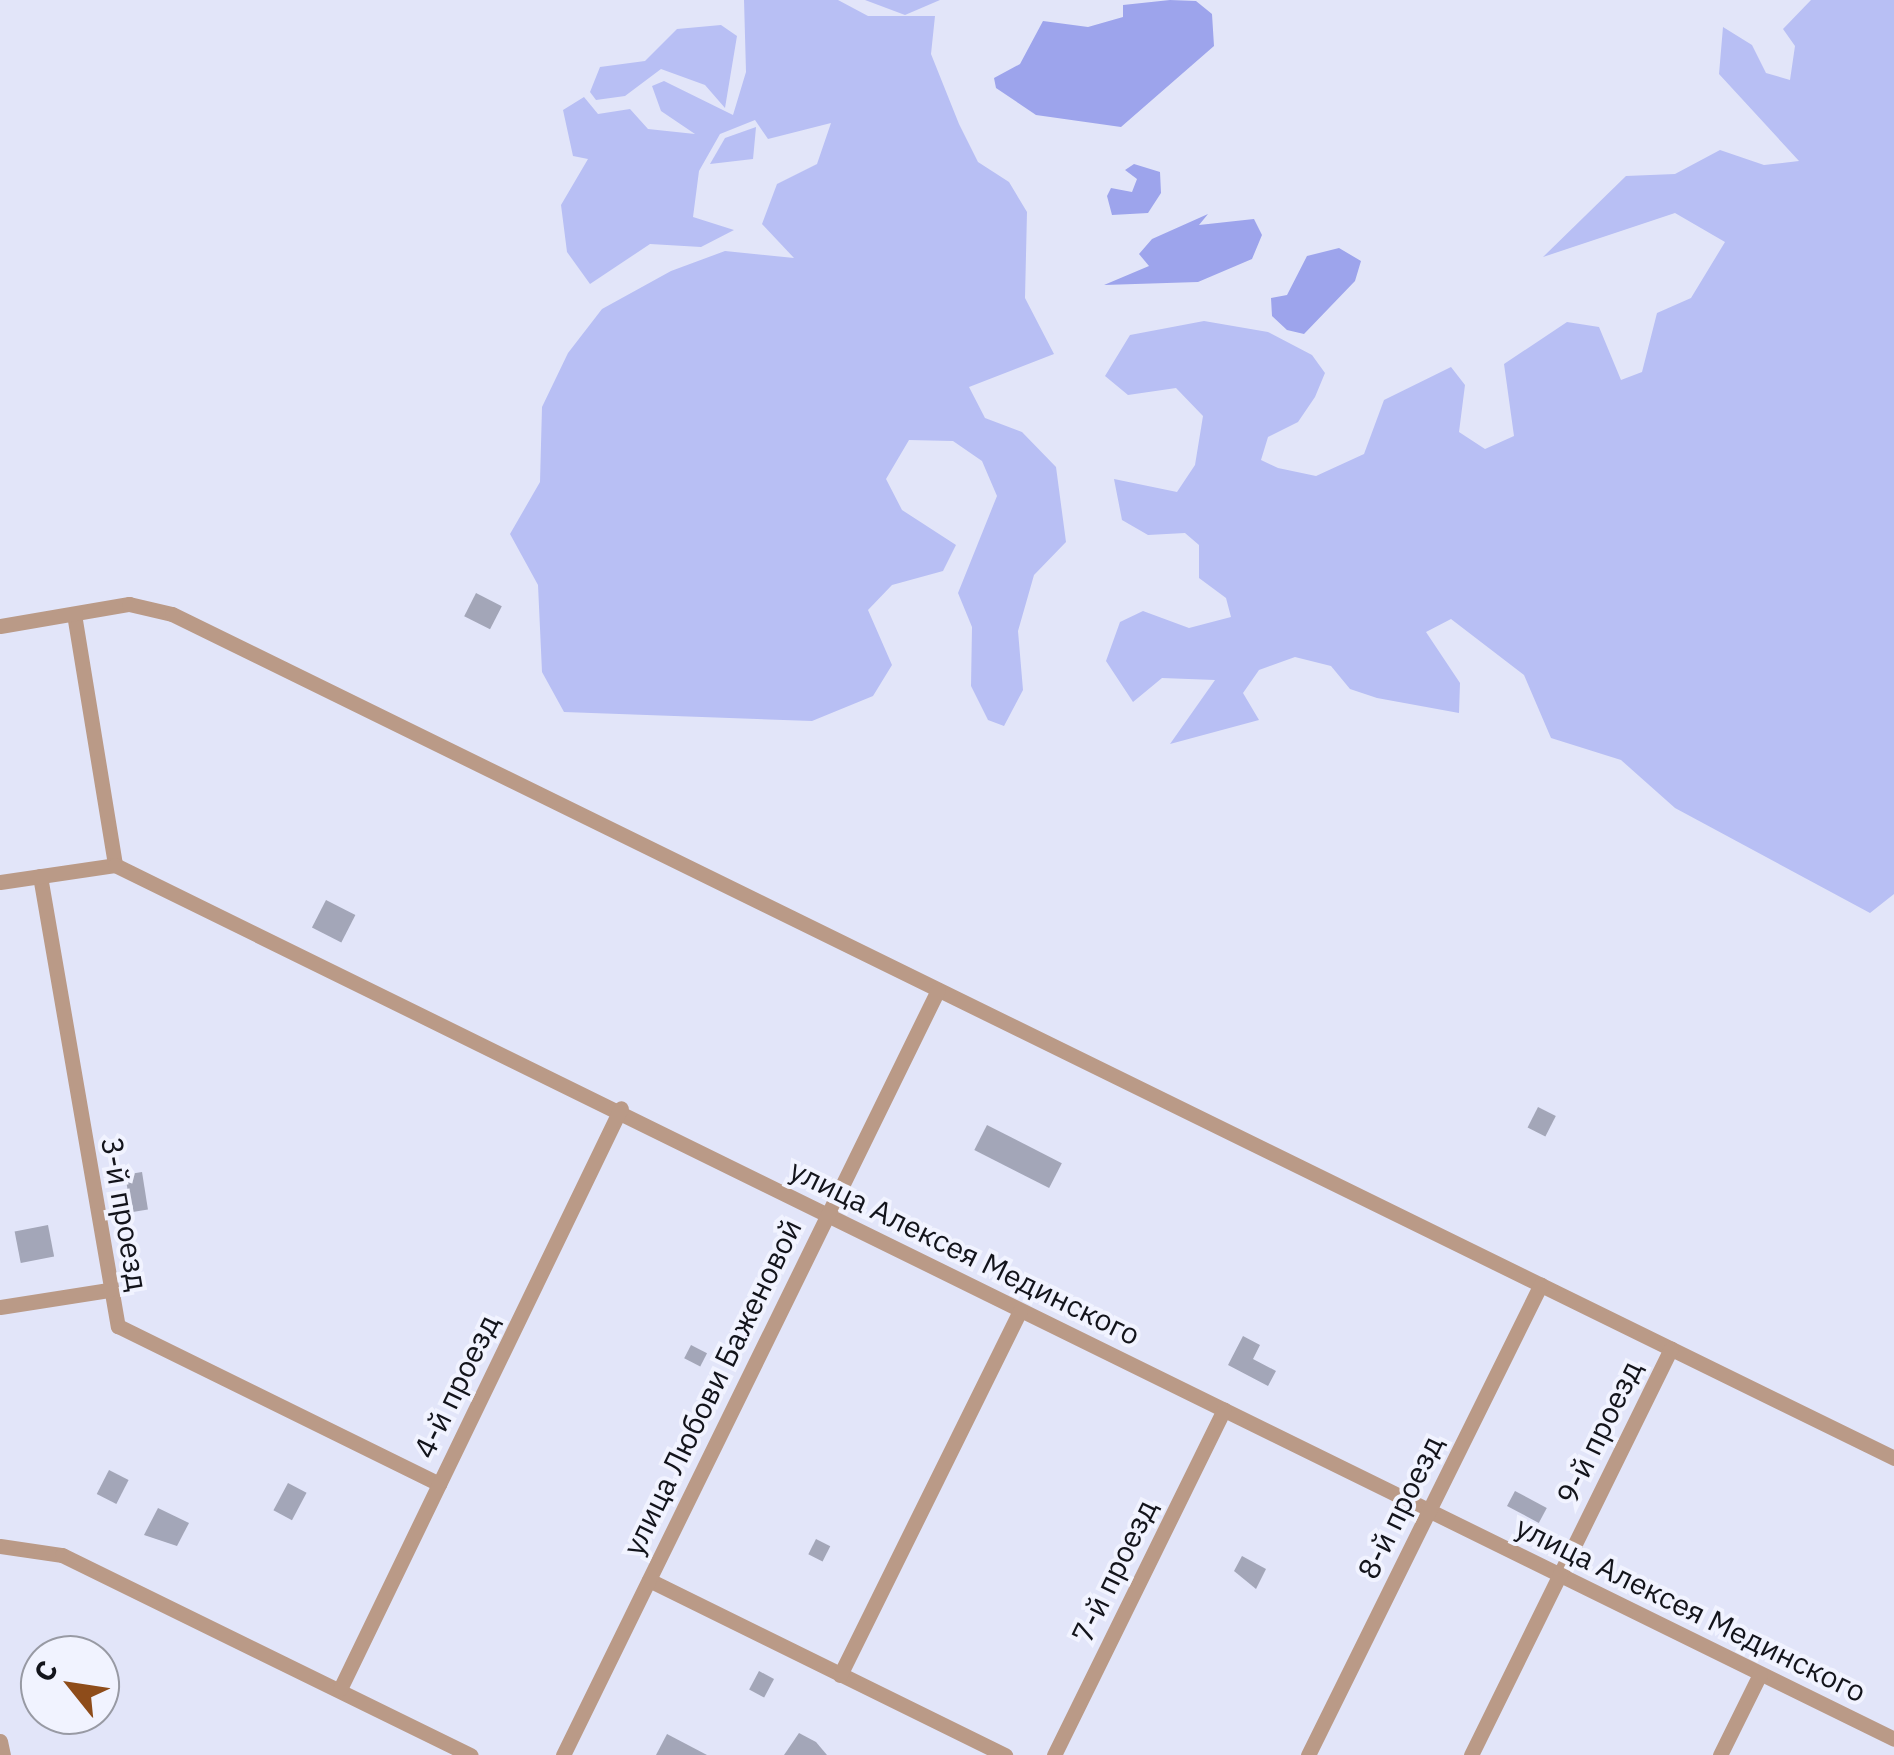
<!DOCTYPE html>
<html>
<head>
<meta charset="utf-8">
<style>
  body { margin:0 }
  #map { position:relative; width:1894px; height:1755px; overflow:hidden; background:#e2e5f9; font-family:"IBM Plex Sans",sans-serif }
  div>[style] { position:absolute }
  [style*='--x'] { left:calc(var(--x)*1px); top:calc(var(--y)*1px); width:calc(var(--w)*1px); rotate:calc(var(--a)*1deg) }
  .green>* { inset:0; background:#b8bff4 }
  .water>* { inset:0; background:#9da4ec }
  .building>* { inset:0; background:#a3a6b8; transform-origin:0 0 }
  .minor>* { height:15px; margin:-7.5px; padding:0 7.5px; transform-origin:7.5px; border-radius:7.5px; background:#ba9a87 }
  span { translate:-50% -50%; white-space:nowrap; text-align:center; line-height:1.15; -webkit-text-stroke:8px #f1f3ff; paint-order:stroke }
  .street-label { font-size:30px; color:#13141b }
  .north { position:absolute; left:20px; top:1635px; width:100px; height:100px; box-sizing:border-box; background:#f1f3ff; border:2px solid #989aa4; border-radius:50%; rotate:300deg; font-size:28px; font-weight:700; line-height:40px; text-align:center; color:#13141b }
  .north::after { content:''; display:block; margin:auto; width:35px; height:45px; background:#8e4c1a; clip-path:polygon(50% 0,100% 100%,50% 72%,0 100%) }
</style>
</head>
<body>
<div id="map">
  <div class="green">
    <i style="clip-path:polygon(744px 0,838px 0,868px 16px,935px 16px,931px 54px,959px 124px,978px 162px,1009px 182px,1027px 212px,1025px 298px,1054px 354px,969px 387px,985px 418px,1022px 432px,1056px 467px,1066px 542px,1034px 575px,1018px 631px,1023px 690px,1004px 726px,988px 720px,971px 686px,972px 627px,958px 593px,997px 496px,982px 461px,953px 441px,909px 440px,886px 479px,902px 510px,956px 545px,943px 571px,892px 585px,868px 610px,892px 665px,873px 696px,812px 721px,564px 712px,542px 672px,538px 585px,510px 534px,540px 482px,542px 407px,568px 353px,602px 309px,671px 271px,725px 251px,794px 258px,762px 224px,777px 184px,817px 164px,831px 123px,768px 139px,755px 120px,720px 134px,699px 171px,693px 217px,734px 230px,701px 247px,650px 244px,590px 284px,567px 252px,561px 205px,588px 159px,573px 156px,563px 110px,584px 97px,598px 114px,630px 109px,648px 129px,695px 134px,661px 111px,652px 86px,664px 81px,733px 115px,746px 72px)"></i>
    <i style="clip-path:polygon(865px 0,940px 0,905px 15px)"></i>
    <i style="clip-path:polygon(1811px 0,1894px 0,1894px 894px,1870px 913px,1675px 808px,1621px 760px,1551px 738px,1524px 675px,1451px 619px,1426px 632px,1460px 683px,1459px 713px,1377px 698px,1350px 689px,1331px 666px,1295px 657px,1259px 670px,1243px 693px,1259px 720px,1170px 744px,1215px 680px,1162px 678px,1133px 702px,1106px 661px,1120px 622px,1143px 611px,1189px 628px,1231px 617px,1226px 598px,1199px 578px,1199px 545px,1185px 533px,1148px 535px,1122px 520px,1114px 479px,1177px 492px,1195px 465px,1203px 416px,1176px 388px,1128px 395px,1105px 376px,1130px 335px,1204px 321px,1268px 332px,1312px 355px,1325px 373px,1315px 397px,1298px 422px,1268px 437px,1261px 460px,1278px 468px,1316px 476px,1364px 454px,1384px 400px,1451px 367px,1465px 385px,1459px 432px,1485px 449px,1514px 436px,1504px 364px,1567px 322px,1599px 327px,1621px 380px,1642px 372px,1657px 313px,1691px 298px,1725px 242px,1675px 213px,1543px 257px,1626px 176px,1675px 174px,1720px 150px,1764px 165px,1799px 161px,1719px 74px,1723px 27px,1752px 45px,1766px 73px,1790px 80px,1795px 46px,1783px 29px)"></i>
    <i style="clip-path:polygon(721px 25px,737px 36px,725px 108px,705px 85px,661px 69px,625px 96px,596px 100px,590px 92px,600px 67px,645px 61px,677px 29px)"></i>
    <i style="clip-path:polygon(756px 127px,753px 159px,710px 164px,725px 138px)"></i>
  </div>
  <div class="water">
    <i style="clip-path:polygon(1170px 0,1196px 1px,1212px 14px,1214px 46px,1121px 127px,1036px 115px,996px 88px,994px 78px,1020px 64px,1043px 21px,1088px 27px,1123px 17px,1123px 5px)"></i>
    <i style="clip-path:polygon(1134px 164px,1160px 172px,1161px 193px,1148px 213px,1112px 215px,1107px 196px,1111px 188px,1132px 192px,1137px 179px,1125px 170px)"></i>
    <i style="clip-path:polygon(1208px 214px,1199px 225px,1254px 219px,1262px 235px,1252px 259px,1198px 282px,1104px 285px,1149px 266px,1139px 254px,1152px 239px)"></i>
    <i style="clip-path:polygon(1339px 248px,1361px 261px,1355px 281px,1304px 334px,1287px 330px,1272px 316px,1271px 298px,1287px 295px,1307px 256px)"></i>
  </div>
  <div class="building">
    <i style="left:476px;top:593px;width:29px;height:26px;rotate:27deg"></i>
    <i style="left:326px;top:900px;width:33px;height:31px;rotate:27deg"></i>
    <i style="left:1538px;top:1107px;width:20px;height:23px;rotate:27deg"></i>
    <i style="left:987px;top:1125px;width:84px;height:28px;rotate:27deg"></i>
    <i style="left:142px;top:1172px;width:38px;height:17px;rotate:81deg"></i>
    <i style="left:48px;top:1225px;width:32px;height:34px;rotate:79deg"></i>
    <i style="clip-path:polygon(1243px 1336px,1260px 1345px,1253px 1359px,1276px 1371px,1268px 1386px,1228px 1365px)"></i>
    <i style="left:691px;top:1345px;width:18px;height:15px;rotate:27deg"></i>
    <i style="left:109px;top:1470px;width:22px;height:27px;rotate:27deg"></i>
    <i style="left:288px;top:1483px;width:21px;height:31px;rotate:28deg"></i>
    <i style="left:1515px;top:1491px;width:36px;height:17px;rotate:28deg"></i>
    <i style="clip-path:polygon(158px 1508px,189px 1523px,177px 1546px,144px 1535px)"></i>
    <i style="left:816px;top:1539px;width:16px;height:17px;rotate:27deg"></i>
    <i style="clip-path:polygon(1242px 1556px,1266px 1569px,1256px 1589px,1234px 1571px)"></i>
    <i style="left:759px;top:1671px;width:17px;height:21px;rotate:28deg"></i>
    <i style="clip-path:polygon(799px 1733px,816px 1742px,827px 1755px,784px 1755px)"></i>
    <i style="clip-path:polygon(667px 1734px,707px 1755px,656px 1755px)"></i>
  </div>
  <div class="minor">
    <i style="--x:74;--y:614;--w:254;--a:80.7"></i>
    <i style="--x:0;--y:626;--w:131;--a:-9.7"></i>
    <i style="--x:129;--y:604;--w:44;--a:13.1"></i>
    <i style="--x:172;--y:614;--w:1918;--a:26.11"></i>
    <i style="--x:40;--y:876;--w:457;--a:80.2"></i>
    <i style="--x:118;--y:1326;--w:358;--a:26.2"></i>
    <i style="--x:0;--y:882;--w:116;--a:-8.4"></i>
    <i style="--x:115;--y:865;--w:1982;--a:26.16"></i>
    <i style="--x:0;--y:1307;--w:110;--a:-8.9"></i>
    <i style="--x:0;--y:1546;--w:63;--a:8.3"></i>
    <i style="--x:62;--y:1555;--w:455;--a:26.1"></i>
    <i style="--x:649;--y:1580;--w:397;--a:26.2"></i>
    <i style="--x:840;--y:1675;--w:406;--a:-63.7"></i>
    <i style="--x:340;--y:1689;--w:645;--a:-64.19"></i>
    <i style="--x:0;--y:1741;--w:14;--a:78"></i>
    <i style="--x:563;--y:1755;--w:852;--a:-63.89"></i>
    <i style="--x:1054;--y:1755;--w:385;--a:-63.8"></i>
    <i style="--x:1308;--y:1755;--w:525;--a:-63.68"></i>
    <i style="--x:1471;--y:1755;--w:453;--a:-63.8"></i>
    <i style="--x:1720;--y:1755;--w:90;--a:-63.7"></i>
  </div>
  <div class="street-label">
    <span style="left:125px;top:1214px;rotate:80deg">3-й проезд</span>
    <span style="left:965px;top:1252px;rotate:26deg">улица Алексея Мединского</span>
    <span style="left:456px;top:1386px;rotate:-64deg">4-й проезд</span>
    <span style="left:712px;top:1387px;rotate:-64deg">улица Любови Баженовой</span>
    <span style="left:1599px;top:1432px;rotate:-64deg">9-й проезд</span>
    <span style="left:1400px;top:1507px;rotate:-64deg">8-й проезд</span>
    <span style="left:1114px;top:1571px;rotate:-64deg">7-й проезд</span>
    <span style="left:1691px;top:1609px;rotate:26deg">улица Алексея Мединского</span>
  </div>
  <div class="north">С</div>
</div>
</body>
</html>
